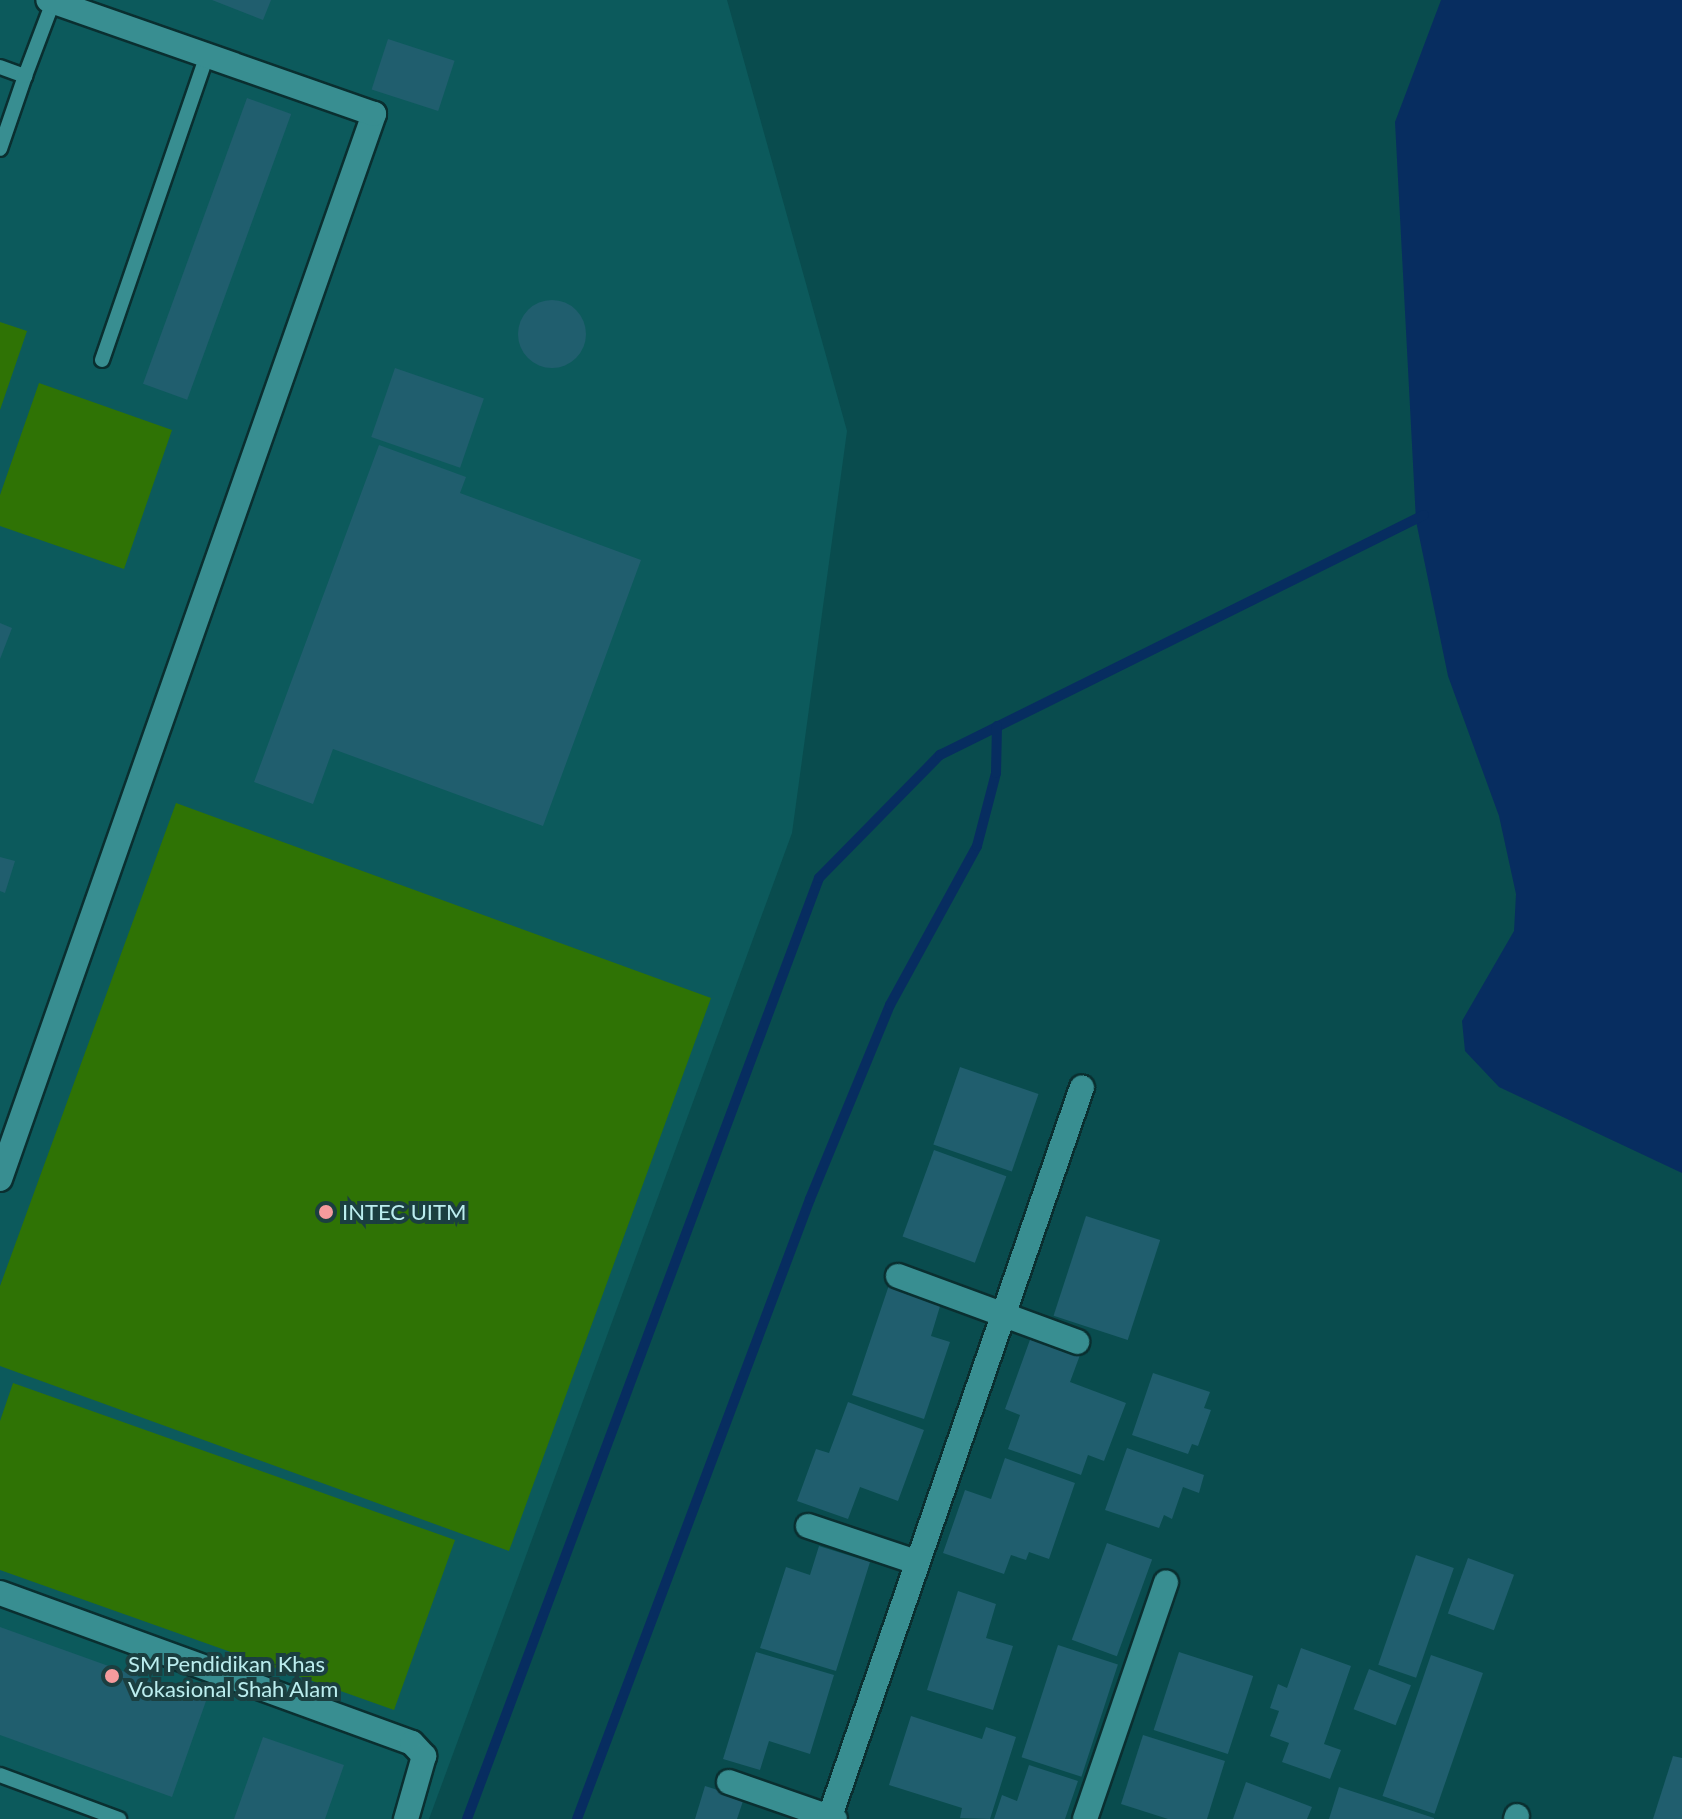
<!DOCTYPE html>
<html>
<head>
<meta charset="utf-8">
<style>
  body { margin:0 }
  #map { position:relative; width:1682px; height:1819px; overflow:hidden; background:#094c4e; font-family:Lato,sans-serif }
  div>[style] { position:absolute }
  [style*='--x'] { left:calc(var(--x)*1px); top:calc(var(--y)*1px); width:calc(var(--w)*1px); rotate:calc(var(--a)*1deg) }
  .built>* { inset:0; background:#0c5a5c }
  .green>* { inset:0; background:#2f7305 }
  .water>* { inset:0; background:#072d60 }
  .stream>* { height:10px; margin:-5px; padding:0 5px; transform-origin:5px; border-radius:5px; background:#072d60 }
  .building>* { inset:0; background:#205e6e; transform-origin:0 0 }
  .round { border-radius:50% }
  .roads { filter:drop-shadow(2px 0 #0a2f30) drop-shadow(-2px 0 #0a2f30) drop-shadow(0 2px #0a2f30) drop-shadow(0 -2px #0a2f30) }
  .service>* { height:14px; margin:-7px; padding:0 7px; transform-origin:7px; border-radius:7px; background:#388e91 }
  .minor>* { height:24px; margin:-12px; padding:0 12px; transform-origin:12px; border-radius:12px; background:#388e91 }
  .dots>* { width:22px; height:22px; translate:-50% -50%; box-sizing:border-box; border:4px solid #1b3f40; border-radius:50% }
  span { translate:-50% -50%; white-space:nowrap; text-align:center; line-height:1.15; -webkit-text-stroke:8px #1b3f40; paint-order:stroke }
  .poi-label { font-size:22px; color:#bbedee }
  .left { translate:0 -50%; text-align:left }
</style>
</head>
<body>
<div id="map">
  <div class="built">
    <i style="clip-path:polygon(0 0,727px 0,847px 431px,792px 833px,429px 1819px,0 1819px)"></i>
  </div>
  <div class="green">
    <i style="clip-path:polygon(0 322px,27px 331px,0 410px)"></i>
    <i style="clip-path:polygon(39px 383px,172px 430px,124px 569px,0 526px,0 495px)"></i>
    <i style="clip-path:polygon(176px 803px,711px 998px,509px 1551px,0 1366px,0 1286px)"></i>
    <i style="clip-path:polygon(13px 1383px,455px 1540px,394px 1710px,0 1570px,0 1421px)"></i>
  </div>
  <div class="water">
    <i style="clip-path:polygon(1441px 0,1682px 0,1682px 1173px,1499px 1087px,1465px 1051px,1462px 1021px,1514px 931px,1516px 894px,1499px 816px,1448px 676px,1416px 521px,1395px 122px)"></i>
  </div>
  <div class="stream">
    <i style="--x:467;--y:1819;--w:1005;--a:-69.49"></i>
    <i style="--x:819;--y:878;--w:173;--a:-45.5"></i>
    <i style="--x:940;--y:755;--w:540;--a:-26.38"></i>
    <i style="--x:577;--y:1819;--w:662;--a:-69.4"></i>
    <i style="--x:810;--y:1199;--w:210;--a:-67.6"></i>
    <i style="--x:890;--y:1005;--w:181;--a:-61.3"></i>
    <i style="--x:977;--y:846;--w:75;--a:-75.4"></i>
    <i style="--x:996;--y:773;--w:47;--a:-88.8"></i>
  </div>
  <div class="building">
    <i style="clip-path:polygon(212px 0,271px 0,263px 20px)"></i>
    <i style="left:388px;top:39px;width:70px;height:53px;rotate:18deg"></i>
    <i style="left:247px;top:98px;width:47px;height:304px;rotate:20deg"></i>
    <i class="round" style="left:518px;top:300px;width:68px;height:68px"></i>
    <i style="left:395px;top:368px;width:94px;height:73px;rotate:19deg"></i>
    <i style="clip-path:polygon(379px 445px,466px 477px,460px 493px,641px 560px,543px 826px,333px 749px,313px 804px,254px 782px)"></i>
    <i style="clip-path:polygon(0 623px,12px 628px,0 659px)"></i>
    <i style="clip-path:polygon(0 857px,15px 861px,5px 893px,0 891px)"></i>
    <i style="left:960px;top:1067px;width:83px;height:82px;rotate:19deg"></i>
    <i style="left:934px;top:1150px;width:77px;height:92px;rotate:20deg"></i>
    <i style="left:1086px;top:1216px;width:78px;height:105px;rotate:18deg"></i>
    <i style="clip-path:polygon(889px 1285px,941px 1303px,931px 1336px,950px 1342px,924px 1419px,852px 1395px)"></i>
    <i style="clip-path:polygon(1031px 1337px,1080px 1355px,1070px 1382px,1126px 1403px,1104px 1461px,1088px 1455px,1081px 1475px,1008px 1449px,1020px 1415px,1005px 1409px)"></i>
    <i style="clip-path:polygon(1153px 1373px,1210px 1392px,1204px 1408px,1211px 1410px,1198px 1446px,1192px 1444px,1188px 1454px,1132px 1435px)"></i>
    <i style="clip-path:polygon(848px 1402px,924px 1430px,898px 1501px,860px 1487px,848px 1519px,797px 1501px,816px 1449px,829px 1453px)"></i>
    <i style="clip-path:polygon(1127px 1448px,1204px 1475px,1199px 1493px,1183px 1487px,1172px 1519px,1164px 1515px,1159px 1528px,1105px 1510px)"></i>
    <i style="clip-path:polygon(1005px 1458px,1075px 1483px,1049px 1559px,1029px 1552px,1026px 1560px,1011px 1555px,1004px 1574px,943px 1553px,965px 1490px,991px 1499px)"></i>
    <i style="left:1107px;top:1543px;width:48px;height:103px;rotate:20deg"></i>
    <i style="clip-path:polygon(819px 1546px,870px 1562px,836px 1671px,760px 1648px,786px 1567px,810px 1575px)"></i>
    <i style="left:1416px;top:1555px;width:40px;height:116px;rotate:19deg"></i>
    <i style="left:1468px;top:1558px;width:49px;height:59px;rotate:20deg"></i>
    <i style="clip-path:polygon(958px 1591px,996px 1604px,986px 1638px,1013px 1646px,993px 1710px,927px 1690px)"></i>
    <i style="clip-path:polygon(0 1627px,206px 1701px,172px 1797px,0 1735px)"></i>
    <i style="left:1058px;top:1645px;width:63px;height:118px;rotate:18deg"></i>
    <i style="clip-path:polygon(1301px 1648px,1351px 1666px,1324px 1744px,1341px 1750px,1330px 1779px,1282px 1762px,1289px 1743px,1270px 1736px,1279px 1711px,1270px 1708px,1278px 1684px,1287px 1688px)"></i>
    <i style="clip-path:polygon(756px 1652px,834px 1675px,810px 1754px,769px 1741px,760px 1770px,723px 1759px)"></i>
    <i style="left:1179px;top:1652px;width:78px;height:82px;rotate:18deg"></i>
    <i style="left:1431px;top:1655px;width:55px;height:149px;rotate:19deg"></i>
    <i style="left:1369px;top:1669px;width:45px;height:43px;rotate:21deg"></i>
    <i style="clip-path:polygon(911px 1716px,982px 1739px,986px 1727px,1016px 1737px,990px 1819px,960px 1818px,962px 1808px,889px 1785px)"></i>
    <i style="clip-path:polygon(1143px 1735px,1225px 1761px,1207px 1819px,1168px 1819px,1121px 1804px)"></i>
    <i style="clip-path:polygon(263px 1737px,344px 1765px,325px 1819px,234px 1819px)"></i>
    <i style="clip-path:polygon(1673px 1756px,1682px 1758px,1682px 1819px,1653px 1819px)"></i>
    <i style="clip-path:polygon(1029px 1765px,1078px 1781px,1065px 1819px,994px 1819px,1002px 1795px,1017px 1801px)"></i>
    <i style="clip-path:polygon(1246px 1782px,1312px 1807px,1307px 1819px,1233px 1819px)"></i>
    <i style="clip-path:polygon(705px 1786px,744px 1798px,737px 1819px,695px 1819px)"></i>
    <i style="clip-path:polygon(1339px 1787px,1434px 1818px,1434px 1819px,1329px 1819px)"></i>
  </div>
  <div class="roads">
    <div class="service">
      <i style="--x:0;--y:67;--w:27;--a:20"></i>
      <i style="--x:25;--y:76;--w:77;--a:108.9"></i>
      <i style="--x:25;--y:76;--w:79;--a:-69.3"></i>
      <i style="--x:102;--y:360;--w:323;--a:-71"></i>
      <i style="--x:0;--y:1775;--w:127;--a:20.3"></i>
    </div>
    <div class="minor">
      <i style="--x:0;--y:1179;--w:1129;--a:-70.65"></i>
      <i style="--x:374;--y:114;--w:345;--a:-160.7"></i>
      <i style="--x:898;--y:1276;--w:191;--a:20.2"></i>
      <i style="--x:808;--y:1526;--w:114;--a:18.4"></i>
      <i style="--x:0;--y:1593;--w:438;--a:20"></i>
      <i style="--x:412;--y:1743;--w:18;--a:47"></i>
      <i style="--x:424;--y:1756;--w:66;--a:105.9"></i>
      <i style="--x:729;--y:1782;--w:112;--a:19.2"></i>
      <i style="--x:829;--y:1819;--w:774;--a:-70.93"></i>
      <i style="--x:1085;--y:1819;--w:250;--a:-71.1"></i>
      <i style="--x:1516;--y:1819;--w:3;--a:-72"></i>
    </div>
  </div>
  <div class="dots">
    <i style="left:326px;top:1212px;background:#f59b9d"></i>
    <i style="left:112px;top:1676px;background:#f59b9d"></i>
  </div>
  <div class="poi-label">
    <span class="left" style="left:342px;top:1212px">INTEC UITM</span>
    <span class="left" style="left:128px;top:1676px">SM Pendidikan Khas<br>Vokasional Shah Alam</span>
  </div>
</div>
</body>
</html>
